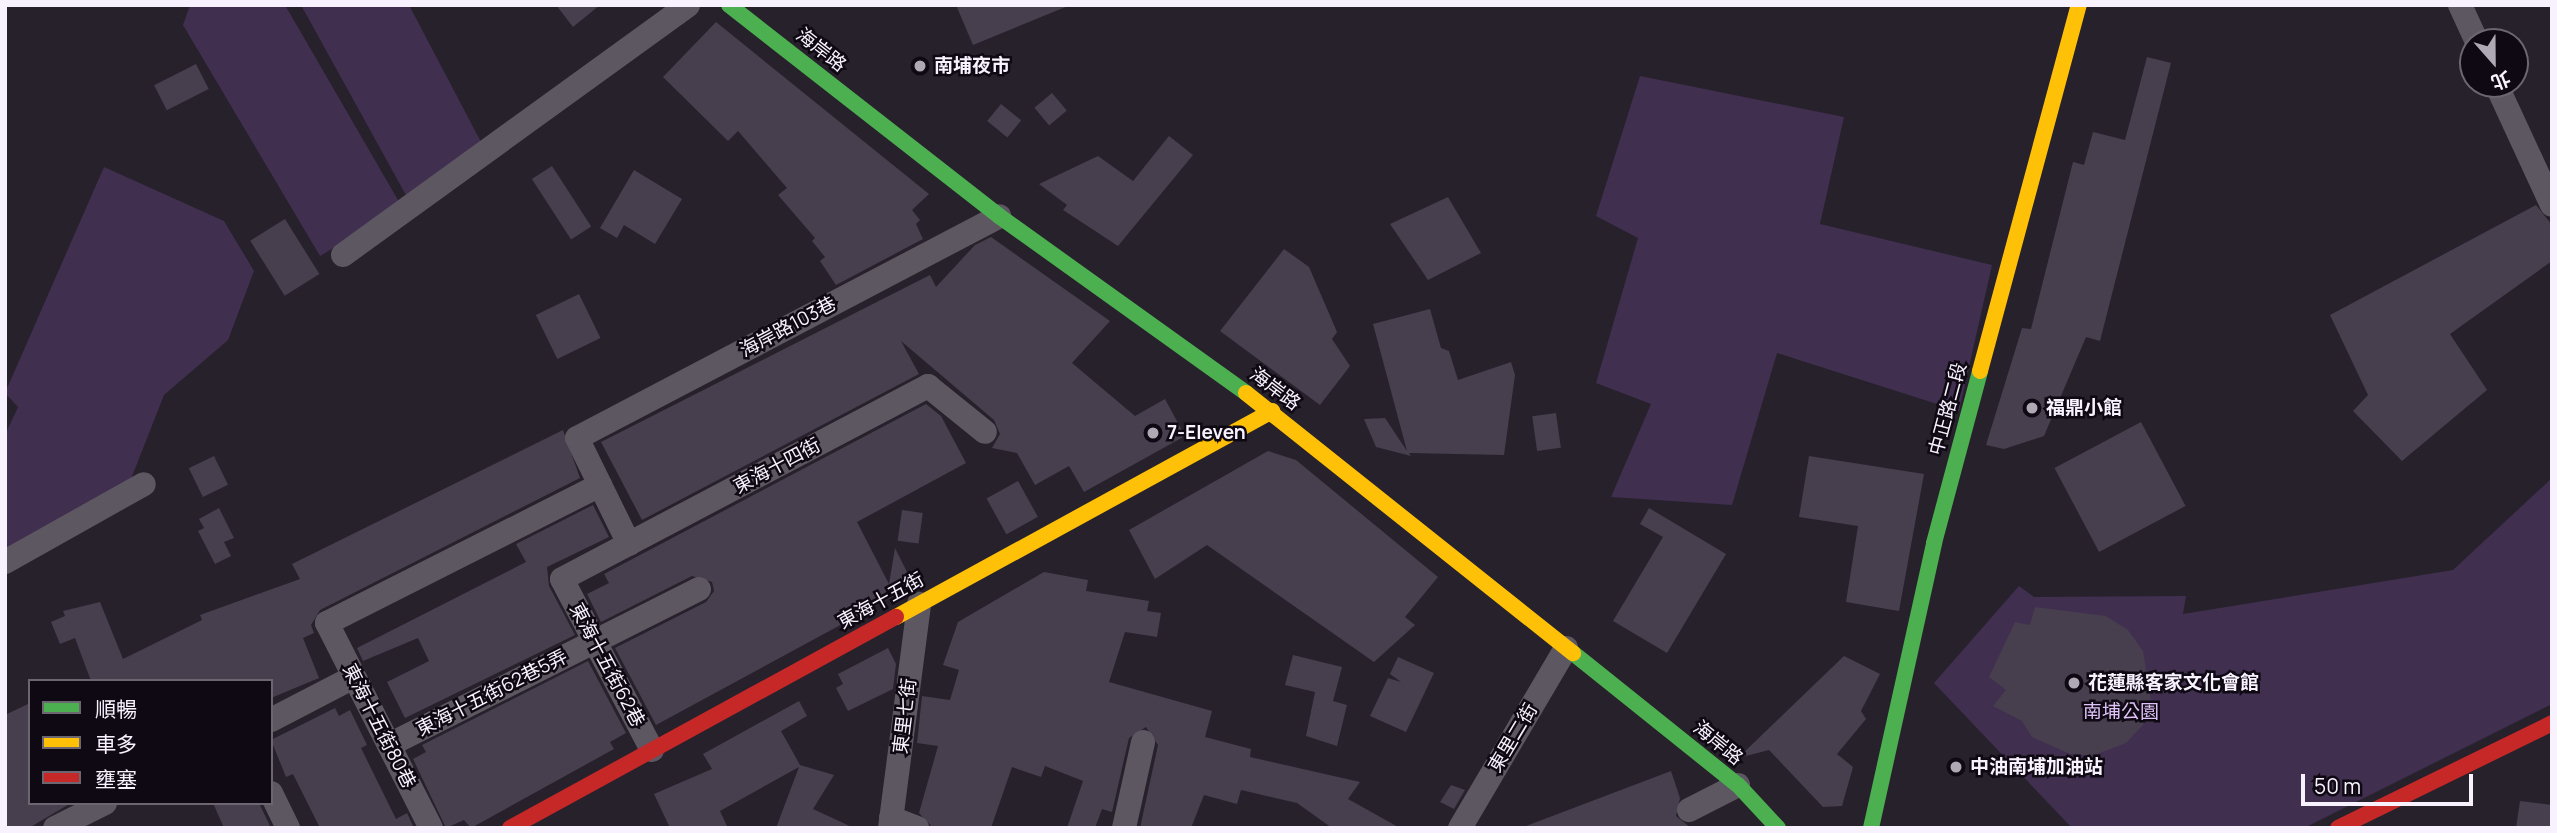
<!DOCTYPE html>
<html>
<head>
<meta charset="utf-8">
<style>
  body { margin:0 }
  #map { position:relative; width:2557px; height:833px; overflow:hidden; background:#27212c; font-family:Manrope,"Noto Sans TC",sans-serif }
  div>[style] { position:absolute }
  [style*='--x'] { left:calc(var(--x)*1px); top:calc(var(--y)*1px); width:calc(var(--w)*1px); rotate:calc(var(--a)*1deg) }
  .green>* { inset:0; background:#402f4f }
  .building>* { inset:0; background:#473e4e; transform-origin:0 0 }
  .street>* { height:24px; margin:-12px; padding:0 12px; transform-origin:12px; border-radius:12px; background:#5d5762 }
  .fast>* { height:16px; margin:-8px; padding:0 8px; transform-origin:8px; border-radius:8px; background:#4caf50 }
  .slow>* { height:16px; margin:-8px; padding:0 8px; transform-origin:8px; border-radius:8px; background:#ffc107 }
  .jam>* { height:16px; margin:-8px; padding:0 8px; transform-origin:8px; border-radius:8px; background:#c62828 }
  .dots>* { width:19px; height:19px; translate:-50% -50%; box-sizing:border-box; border:4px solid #0e0912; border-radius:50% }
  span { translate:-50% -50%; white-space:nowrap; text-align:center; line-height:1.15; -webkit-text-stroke:5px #0e0912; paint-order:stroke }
  .street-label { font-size:19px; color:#f8f1ff }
  .poi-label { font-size:19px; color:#f8f1ff; font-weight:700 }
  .left { translate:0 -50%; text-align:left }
  .park-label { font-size:19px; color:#dfc2f8 }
  .frame { position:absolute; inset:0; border:7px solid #f8f1ff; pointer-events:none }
  .legend { position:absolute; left:28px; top:679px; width:245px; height:126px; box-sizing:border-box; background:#0e0912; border:2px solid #6c6671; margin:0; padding:9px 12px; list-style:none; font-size:21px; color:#f8f1ff }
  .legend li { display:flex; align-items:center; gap:14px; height:35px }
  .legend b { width:35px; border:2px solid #6c6671 }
  .north { position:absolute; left:2459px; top:28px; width:70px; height:70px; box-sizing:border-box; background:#0e0912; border:2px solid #6c6671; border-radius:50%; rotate:159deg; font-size:19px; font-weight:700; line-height:28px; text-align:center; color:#f8f1ff }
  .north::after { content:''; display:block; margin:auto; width:24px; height:32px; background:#afa8b5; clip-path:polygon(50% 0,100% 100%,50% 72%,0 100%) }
  .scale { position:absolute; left:2301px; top:774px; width:172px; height:32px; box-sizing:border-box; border:4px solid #f8f1ff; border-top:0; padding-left:9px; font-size:21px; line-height:24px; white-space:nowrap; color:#f8f1ff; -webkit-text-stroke:5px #0e0912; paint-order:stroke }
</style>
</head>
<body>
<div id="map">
  <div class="green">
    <i style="clip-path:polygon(190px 5px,285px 5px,402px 207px,320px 256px,183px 25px)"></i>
    <i style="clip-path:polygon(301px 5px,409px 5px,481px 142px,407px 197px)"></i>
    <i style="clip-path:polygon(1640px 76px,1844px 117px,1820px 224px,1992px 265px,1959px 411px,1777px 353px,1732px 505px,1611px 497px,1651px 404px,1596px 383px,1638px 238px,1596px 216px)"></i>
    <i style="clip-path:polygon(104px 167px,224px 221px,254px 271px,228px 340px,164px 395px,129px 484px,5px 550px,5px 435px,18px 407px,5px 393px)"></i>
    <i style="clip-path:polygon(2552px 478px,2552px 704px,2304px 828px,2072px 828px,1934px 683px,2019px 586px,2034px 597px,2186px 596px,2183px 614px,2453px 570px)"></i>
  </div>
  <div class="building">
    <i style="clip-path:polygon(556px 5px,600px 5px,573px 27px)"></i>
    <i style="clip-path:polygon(956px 5px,1068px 5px,1068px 6px,973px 45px)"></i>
    <i style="clip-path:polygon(716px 22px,929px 194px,912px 210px,920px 220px,916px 224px,923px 239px,836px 285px,820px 261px,825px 257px,812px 241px,815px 238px,778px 195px,787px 188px,738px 131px,728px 141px,663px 77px)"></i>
    <i style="clip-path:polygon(2147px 57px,2171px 63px,2100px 341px,2086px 337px,2044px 436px,2004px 449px,1986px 445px,2022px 328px,2031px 329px,2073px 162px,2084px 165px,2093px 132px,2125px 140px)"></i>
    <i style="left:196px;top:64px;width:28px;height:47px;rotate:63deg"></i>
    <i style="left:1052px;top:93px;width:23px;height:23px;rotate:50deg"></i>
    <i style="left:1001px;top:104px;width:26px;height:22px;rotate:39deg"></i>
    <i style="clip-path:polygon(1169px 136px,1193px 155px,1118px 246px,1063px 210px,1067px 205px,1039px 184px,1098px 156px,1133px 181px)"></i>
    <i style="left:552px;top:166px;width:72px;height:24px;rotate:57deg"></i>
    <i style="clip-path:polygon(634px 170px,682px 199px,655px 244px,624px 225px,617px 238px,600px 228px)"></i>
    <i style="clip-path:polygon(1448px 197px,1481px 253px,1428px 280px,1390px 224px)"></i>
    <i style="clip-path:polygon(2536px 205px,2552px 225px,2552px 261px,2450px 334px,2487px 390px,2402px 461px,2353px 411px,2368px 395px,2330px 315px)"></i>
    <i style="left:285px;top:219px;width:65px;height:41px;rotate:58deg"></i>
    <i style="clip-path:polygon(991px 237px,1110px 321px,1072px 363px,1135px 416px,1165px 399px,1185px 436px,1084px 492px,1069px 466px,1035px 485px,1017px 453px,992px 448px,1000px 434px,994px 420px,901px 341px,919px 374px,642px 520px,601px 442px,930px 275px,936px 287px,975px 245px)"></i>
    <i style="clip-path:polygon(1284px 249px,1309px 267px,1337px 332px,1332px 339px,1350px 366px,1320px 405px,1220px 331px)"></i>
    <i style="left:579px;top:294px;width:49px;height:48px;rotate:64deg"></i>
    <i style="clip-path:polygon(1430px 309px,1441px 348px,1449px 351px,1458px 380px,1511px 362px,1515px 375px,1504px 455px,1409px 453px,1411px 456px,1376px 447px,1364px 419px,1385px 418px,1407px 451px,1373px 324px)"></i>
    <i style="clip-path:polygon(926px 404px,941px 416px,966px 463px,857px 522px,889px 584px,895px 548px,911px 580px,891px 590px,894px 596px,656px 725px,615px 648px,706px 602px,714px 591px,712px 582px,692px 576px,601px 622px,587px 594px,609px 583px,604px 574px)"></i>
    <i style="left:1556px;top:413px;width:35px;height:24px;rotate:82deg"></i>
    <i style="left:2141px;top:422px;width:95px;height:98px;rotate:62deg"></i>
    <i style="clip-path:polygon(563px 430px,580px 478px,320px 610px,311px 625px,314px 633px,303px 638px,319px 678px,271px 698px,271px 681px,91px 681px,75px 638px,60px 644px,51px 622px,65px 616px,63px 611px,100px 602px,123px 659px,202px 620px,200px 615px,300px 579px,292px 564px)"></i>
    <i style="clip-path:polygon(1268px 451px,1296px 460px,1438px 577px,1405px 617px,1415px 625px,1374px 662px,1207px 545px,1155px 579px,1129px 530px)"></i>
    <i style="left:214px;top:456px;width:32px;height:28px;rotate:64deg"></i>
    <i style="clip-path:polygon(1809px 456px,1924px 474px,1899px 611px,1846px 602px,1858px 526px,1799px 517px)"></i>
    <i style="left:1018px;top:481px;width:41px;height:36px;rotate:61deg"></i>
    <i style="clip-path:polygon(593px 505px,609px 537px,547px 567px,549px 586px,575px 635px,405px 718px,387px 682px,429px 661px,418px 638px,363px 661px,357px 648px,526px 562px,516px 544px)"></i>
    <i style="clip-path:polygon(219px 508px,234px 538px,224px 542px,231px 556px,215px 564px,198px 531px,204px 528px,199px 519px)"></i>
    <i style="clip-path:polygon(1649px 508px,1726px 554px,1667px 653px,1613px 621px,1663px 537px,1640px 524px)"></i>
    <i style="left:902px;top:510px;width:21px;height:31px;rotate:8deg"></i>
    <i style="clip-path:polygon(1044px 572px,1088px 580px,1086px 591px,1149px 601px,1147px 611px,1161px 613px,1157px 637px,1125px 632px,1109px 682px,1212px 711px,1205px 737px,1251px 749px,1250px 757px,1360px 782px,1348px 799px,1400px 828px,1332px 828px,1297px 803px,1241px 790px,1237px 804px,1204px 795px,1191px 828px,1140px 828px,1158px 745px,1146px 727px,1129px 738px,1112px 812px,1102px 809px,1095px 828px,1067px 828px,1083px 781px,1045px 766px,1041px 777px,1012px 767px,991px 828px,932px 827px,919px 813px,938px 746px,917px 743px,922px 696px,950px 700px,959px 670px,943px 665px,958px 622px)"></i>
    <i style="clip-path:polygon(2035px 607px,2106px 616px,2128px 630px,2143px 651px,2151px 701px,2143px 725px,2126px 743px,2092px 756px,2070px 754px,2032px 737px,2022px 721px,1993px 706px,2006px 690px,1989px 677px,2015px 622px,2030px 625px)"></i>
    <i style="clip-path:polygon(888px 648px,896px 664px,893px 689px,848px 711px,836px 688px,843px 684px,838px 674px)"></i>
    <i style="clip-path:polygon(1293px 655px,1342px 667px,1333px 701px,1347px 705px,1337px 746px,1306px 736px,1315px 692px,1285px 685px)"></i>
    <i style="clip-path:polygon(1844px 656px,1880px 674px,1861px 711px,1866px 719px,1837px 754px,1853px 767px,1842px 806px,1823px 807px,1769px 750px,1738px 758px)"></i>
    <i style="clip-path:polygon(1398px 657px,1434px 673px,1406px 732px,1370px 716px,1388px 678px,1401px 682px,1390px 674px)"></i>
    <i style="clip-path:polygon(588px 661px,626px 733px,610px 742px,614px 749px,471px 828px,464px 820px,446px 828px,413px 759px,426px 752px,422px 745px)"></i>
    <i style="clip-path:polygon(799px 701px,807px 716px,781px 731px,800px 765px,834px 775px,813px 809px,854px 828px,776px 828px,799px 767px,720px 811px,728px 828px,670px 828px,654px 794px,712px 769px,703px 754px)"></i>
    <i style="clip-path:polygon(30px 703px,30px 803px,71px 803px,29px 828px,5px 828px,5px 715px)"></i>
    <i style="clip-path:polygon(335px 708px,339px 716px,350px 710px,367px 745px,361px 748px,396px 819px,407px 813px,414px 828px,320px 828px,293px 774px,286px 777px,271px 740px)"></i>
    <i style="clip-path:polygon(1671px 771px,1680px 798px,1676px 816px,1691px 828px,1521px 828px)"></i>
    <i style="clip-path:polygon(1451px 785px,1465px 790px,1454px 809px,1440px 802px)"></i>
    <i style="clip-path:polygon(2520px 801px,2552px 805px,2552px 828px,2516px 828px)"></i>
    <i style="clip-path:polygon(213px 803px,259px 803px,271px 828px,224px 828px)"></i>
  </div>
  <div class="street">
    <i style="--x:2460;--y:5;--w:41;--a:65.3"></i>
    <i style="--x:2496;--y:84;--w:133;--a:65.2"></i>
    <i style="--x:343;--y:255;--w:426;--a:-35.9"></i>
    <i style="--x:629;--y:544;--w:118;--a:-116.1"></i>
    <i style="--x:577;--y:438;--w:477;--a:-27.7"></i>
    <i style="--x:5;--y:562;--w:159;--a:-29.3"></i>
    <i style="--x:271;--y:720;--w:93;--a:-27.4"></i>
    <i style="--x:389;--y:745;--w:347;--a:-26.7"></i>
    <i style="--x:652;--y:750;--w:193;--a:-117.8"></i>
    <i style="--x:562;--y:579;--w:414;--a:-27.8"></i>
    <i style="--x:928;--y:386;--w:73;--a:38.9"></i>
    <i style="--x:271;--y:793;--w:39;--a:64"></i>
    <i style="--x:1689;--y:810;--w:55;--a:-27"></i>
    <i style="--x:891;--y:818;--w:28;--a:21"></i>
    <i style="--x:55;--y:828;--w:56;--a:-26.6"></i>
    <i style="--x:431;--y:828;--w:230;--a:-116.9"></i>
    <i style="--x:327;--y:623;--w:306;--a:-26.8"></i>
    <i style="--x:890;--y:828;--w:226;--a:-82.6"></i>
    <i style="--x:1124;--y:828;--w:88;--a:-77.5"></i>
    <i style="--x:1460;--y:828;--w:209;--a:-59.5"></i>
  </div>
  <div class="fast">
    <i style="--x:729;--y:5;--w:343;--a:38"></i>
    <i style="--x:999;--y:216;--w:304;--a:35.6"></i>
    <i style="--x:1573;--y:653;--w:211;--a:38.7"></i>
    <i style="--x:1738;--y:785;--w:59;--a:47.1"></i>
    <i style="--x:1871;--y:828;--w:292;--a:-77.5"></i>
    <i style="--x:1934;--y:543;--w:178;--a:-75"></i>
  </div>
  <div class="slow">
    <i style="--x:1980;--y:371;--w:379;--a:-74.9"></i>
    <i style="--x:1246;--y:393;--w:418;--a:38.5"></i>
    <i style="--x:896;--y:617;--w:429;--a:-28.7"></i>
  </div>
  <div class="jam">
    <i style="--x:510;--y:828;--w:440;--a:-28.7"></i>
    <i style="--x:2338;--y:828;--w:238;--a:-26.1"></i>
  </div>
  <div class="dots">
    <i style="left:920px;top:66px;background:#afa8b5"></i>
    <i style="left:2032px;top:408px;background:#afa8b5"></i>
    <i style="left:1153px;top:433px;background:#afa8b5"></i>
    <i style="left:2074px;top:683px;background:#afa8b5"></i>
    <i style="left:1956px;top:767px;background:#afa8b5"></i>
  </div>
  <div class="street-label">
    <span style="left:821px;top:50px;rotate:38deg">海岸路</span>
    <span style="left:788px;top:327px;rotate:-28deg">海岸路103巷</span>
    <span style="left:1275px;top:389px;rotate:37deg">海岸路</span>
    <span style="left:1948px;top:409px;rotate:-75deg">中正路二段</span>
    <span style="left:777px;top:466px;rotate:-28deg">東海十四街</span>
    <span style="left:881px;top:601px;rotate:-29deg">東海十五街</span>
    <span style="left:607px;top:665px;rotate:62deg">東海十五街62巷</span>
    <span style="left:492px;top:693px;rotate:-27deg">東海十五街62巷5弄</span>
    <span style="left:905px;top:716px;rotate:-83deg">東里七街</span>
    <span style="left:379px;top:726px;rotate:63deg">東海十五街80巷</span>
    <span style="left:1513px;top:738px;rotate:-59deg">東里二街</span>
    <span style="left:1718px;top:743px;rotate:39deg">海岸路</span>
  </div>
  <div class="poi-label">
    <span class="left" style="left:934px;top:66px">南埔夜市</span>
    <span class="left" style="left:2046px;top:408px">福鼎小館</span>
    <span class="left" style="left:1167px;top:433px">7-Eleven</span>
    <span class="left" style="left:2088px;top:683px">花蓮縣客家文化會館</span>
    <span class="left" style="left:1970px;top:767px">中油南埔加油站</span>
  </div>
  <div class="park-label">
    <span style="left:2121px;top:712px">南埔公園</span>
  </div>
  <div class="frame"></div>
  <ul class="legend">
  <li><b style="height:9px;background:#4caf50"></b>順暢</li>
  <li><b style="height:9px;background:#ffc107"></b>車多</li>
  <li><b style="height:9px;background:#c62828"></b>壅塞</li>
  </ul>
  <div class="north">北</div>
  <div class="scale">50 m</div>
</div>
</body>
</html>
